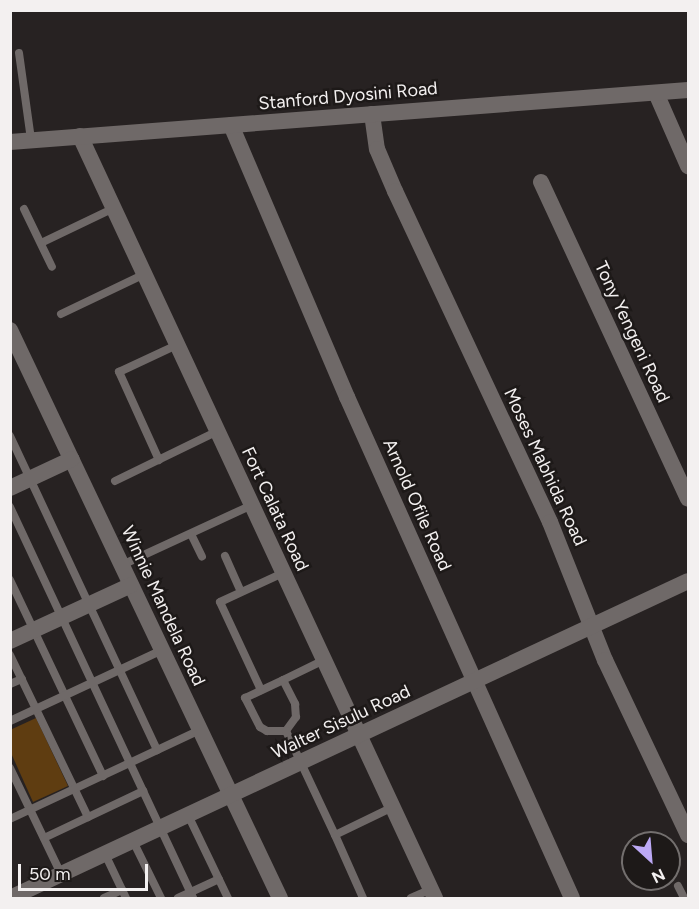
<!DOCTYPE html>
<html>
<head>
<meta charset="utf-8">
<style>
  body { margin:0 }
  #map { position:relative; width:699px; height:909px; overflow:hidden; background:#272222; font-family:Figtree,sans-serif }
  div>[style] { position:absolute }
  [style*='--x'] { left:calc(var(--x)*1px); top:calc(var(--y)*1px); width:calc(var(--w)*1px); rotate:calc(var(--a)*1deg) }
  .green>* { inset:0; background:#5f3d11 }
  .lane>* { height:8px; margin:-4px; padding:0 4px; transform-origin:4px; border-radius:4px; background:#6f6968 }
  .street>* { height:16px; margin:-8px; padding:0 8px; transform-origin:8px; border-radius:8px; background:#6f6968 }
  span { translate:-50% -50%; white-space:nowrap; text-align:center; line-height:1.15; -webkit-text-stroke:5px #1d1918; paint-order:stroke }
  .street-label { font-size:18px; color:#f3f0f0 }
  .frame { position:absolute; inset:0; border:12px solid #f3f0f0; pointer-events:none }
  .north { position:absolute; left:621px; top:831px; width:60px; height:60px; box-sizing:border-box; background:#1d1918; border:2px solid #736f6e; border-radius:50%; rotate:154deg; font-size:16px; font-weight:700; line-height:24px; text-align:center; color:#f3f0f0 }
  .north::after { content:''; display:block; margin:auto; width:21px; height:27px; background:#bca9f5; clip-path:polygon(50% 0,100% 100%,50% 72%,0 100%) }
  .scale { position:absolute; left:18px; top:864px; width:130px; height:27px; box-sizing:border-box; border:3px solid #f3f0f0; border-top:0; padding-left:8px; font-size:18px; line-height:21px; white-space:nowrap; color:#f3f0f0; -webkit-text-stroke:4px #1d1918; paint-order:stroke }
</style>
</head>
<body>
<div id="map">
  <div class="green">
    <i style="clip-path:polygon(36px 718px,68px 786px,33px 802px,11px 753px,10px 730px)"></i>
  </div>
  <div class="lane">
    <i style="--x:19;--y:53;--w:88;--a:82.1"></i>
    <i style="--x:24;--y:209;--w:64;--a:64.2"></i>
    <i style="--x:41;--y:243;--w:81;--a:-25.6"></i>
    <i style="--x:61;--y:314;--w:93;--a:-25.5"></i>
    <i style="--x:10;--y:436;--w:347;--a:64.9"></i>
    <i style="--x:159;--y:460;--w:97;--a:-114.4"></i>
    <i style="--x:119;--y:372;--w:64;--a:-25"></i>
    <i style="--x:115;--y:481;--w:114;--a:-25.9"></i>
    <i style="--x:10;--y:507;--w:432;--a:64.9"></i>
    <i style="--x:191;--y:534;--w:25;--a:64"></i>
    <i style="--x:225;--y:556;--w:39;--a:66"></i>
    <i style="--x:122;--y:565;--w:143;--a:-24.8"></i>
    <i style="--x:10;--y:580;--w:217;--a:64.6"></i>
    <i style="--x:10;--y:655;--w:180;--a:64.3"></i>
    <i style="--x:283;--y:680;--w:27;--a:63"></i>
    <i style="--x:295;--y:704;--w:13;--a:86"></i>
    <i style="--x:296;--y:717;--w:17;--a:126"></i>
    <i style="--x:286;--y:731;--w:19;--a:180"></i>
    <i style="--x:267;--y:731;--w:8;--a:-150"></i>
    <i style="--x:260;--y:727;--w:33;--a:-117"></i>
    <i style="--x:245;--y:698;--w:42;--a:-25.3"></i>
    <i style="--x:283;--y:680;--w:46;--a:-26"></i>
    <i style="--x:10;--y:684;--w:13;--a:-23"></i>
    <i style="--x:261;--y:690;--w:97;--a:-115"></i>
    <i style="--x:220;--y:602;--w:69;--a:-24.7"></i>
    <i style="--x:10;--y:721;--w:168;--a:-25"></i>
    <i style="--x:286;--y:731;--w:115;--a:64.8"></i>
    <i style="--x:335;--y:835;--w:64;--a:-25.8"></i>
    <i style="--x:10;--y:768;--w:118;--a:64.3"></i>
    <i style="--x:188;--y:815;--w:92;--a:64.3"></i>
    <i style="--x:10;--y:819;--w:210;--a:-25.1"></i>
    <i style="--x:335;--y:835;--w:69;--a:66"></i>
    <i style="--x:44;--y:838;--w:110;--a:-25.4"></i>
    <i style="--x:133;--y:841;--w:64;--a:63.8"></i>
    <i style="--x:105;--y:854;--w:49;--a:64.5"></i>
    <i style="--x:678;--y:886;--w:13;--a:63"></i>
    <i style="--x:104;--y:898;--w:20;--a:-24"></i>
    <i style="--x:178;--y:898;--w:45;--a:-24.9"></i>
    <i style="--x:411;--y:898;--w:22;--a:-24"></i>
  </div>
  <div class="street">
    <i style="--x:656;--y:93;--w:80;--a:66.3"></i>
    <i style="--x:372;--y:114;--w:35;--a:82"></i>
    <i style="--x:377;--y:149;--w:46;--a:66.8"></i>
    <i style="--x:395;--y:191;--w:365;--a:64.9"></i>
    <i style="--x:550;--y:522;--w:149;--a:68.3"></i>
    <i style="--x:605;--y:660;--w:194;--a:64.6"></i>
    <i style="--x:231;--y:125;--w:296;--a:66.9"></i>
    <i style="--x:347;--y:397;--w:549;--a:65.82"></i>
    <i style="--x:80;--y:136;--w:841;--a:65.02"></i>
    <i style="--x:10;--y:142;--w:680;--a:-4.39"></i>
    <i style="--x:541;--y:182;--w:349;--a:65.1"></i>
    <i style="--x:10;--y:330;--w:629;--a:64.58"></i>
    <i style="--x:10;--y:488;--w:68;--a:-25.1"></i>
    <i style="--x:10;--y:641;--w:133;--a:-24.8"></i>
    <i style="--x:10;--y:898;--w:748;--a:-25.06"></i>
  </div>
  <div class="street-label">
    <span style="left:348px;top:96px;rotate:-5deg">Stanford Dyosini Road</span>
    <span style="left:632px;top:332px;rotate:65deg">Tony Yengeni Road</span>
    <span style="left:545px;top:467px;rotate:65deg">Moses Mabhida Road</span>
    <span style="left:417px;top:505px;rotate:66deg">Arnold Ofile Road</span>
    <span style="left:275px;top:509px;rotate:65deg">Fort Calata Road</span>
    <span style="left:163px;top:606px;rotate:65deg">Winnie Mandela Road</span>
    <span style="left:341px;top:722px;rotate:-25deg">Walter Sisulu Road</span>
  </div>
  <div class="frame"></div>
  <div class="north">N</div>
  <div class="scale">50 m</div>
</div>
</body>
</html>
